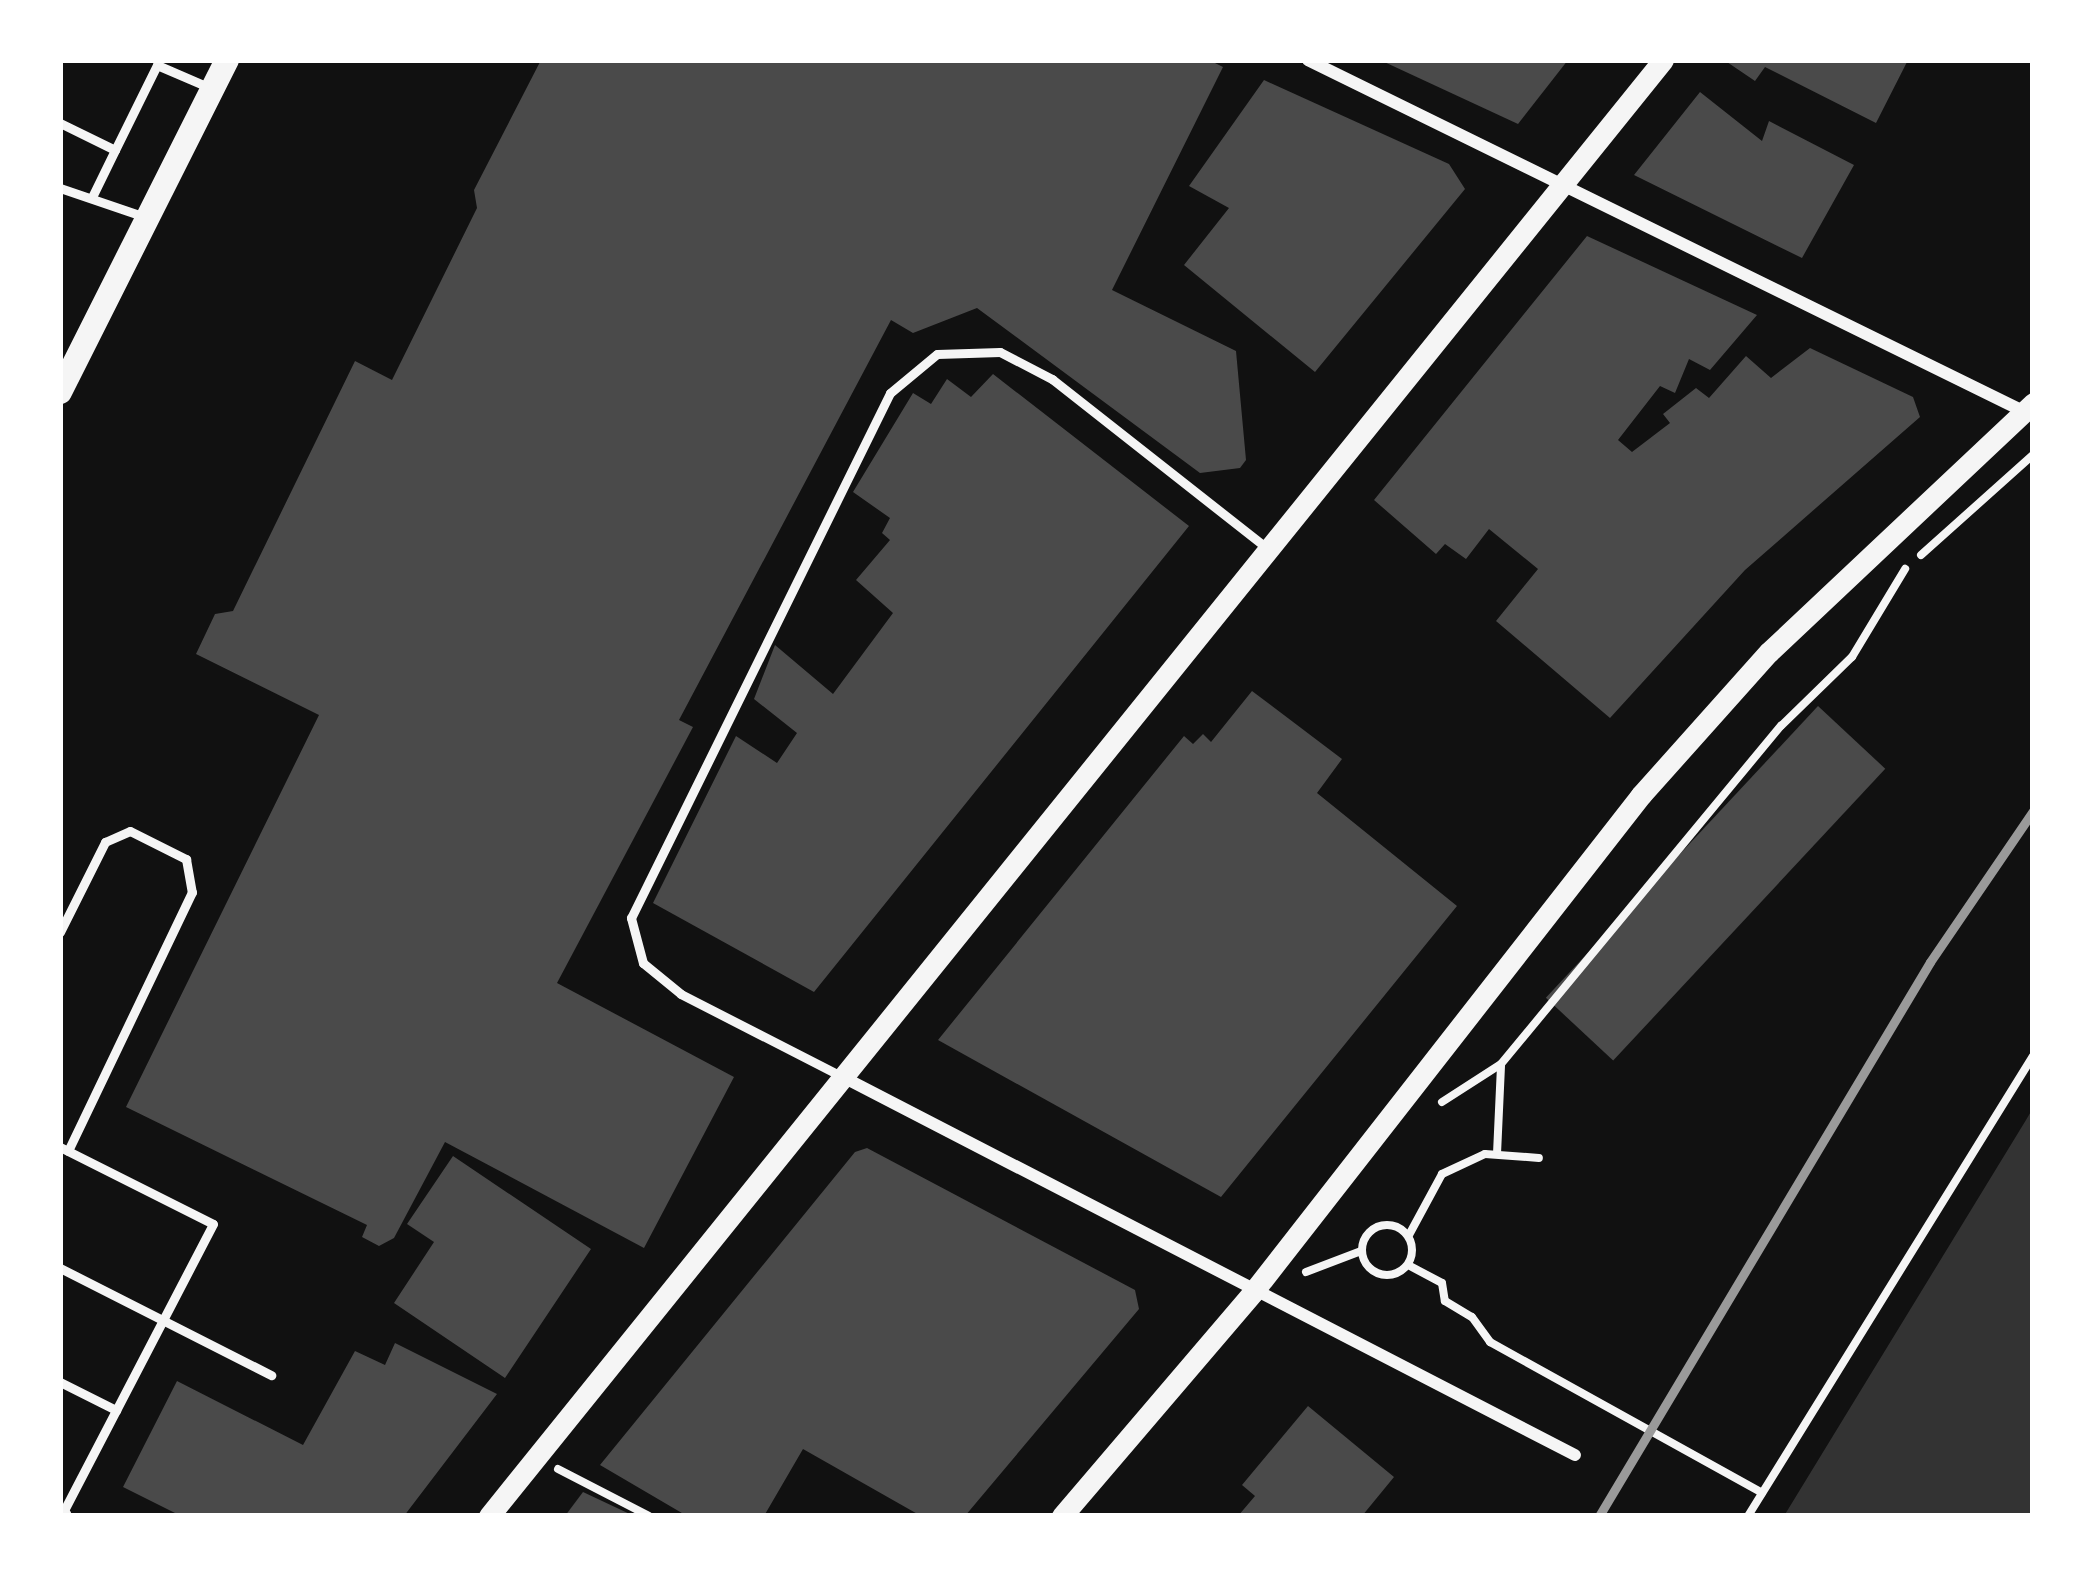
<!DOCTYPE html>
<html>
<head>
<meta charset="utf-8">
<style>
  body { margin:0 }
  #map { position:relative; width:2093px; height:1576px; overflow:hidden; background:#111; font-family:"Source Serif 4",serif }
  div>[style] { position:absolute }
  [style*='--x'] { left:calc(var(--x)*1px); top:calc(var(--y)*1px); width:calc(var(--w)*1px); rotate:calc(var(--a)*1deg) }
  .water>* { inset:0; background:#333 }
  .building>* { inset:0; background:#4a4a4a; transform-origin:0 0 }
  .path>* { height:8px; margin:-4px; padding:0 4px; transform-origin:4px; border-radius:4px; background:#f5f5f5 }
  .path>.ring { margin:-4px; padding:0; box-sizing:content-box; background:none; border:8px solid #f5f5f5; border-radius:50% }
  .service>* { height:9px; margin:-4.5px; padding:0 4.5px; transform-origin:4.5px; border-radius:4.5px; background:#f5f5f5 }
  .minor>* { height:12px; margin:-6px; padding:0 6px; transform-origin:6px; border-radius:6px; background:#f5f5f5 }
  .tertiary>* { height:21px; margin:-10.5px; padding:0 10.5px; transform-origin:10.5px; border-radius:10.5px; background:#f5f5f5 }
  .secondary>* { height:24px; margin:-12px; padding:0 12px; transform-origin:12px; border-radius:12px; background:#f5f5f5 }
  .rail>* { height:9px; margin:-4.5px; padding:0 4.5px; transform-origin:4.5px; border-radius:4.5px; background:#9a9a9a }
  span { translate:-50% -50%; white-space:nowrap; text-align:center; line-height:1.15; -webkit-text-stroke:9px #fff; paint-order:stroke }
  .frame { position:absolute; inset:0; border:63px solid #fff; pointer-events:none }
</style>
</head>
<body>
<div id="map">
  <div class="water">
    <i style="clip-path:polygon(2033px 1108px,2033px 1516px,1784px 1516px,2026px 1120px)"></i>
  </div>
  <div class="building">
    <i style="clip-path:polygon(541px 60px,1209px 60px,1223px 67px,1112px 290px,1236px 351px,1246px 460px,1240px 468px,1200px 473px,977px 308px,913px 333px,891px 320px,679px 720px,693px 727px,557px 983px,734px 1077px,644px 1248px,445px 1142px,394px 1238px,379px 1246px,362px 1237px,367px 1225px,126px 1107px,319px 715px,196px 654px,215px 614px,233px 611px,355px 361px,392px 380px,477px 208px,474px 190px)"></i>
    <i style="clip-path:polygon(1380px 60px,1568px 60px,1518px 124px)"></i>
    <i style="clip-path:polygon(1724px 60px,1908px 60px,1876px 123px,1765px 67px,1755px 81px)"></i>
    <i style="clip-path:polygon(1264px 80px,1449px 164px,1465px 189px,1315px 372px,1184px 265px,1229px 208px,1189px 186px)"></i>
    <i style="clip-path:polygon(1700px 92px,1762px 141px,1769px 121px,1854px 165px,1802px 258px,1634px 175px)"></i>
    <i style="clip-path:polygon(1587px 236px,1757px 315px,1710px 370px,1689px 359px,1675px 393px,1660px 386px,1618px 440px,1632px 452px,1670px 423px,1663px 414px,1696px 388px,1709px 398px,1746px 356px,1771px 378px,1810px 348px,1913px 397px,1920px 417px,1745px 570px,1610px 718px,1496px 621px,1538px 569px,1489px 529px,1466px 559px,1445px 544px,1436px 554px,1374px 500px)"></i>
    <i style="clip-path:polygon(993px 374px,1189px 526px,814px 992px,653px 903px,736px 736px,777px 763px,797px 733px,754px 699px,775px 645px,833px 694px,893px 613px,856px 580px,890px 540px,882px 533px,890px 518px,853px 492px,913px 393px,931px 404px,947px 379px,971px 397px)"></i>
    <i style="clip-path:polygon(1252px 691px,1342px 759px,1317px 793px,1457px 906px,1221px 1197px,938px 1040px,1184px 736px,1193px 744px,1203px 734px,1211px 742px)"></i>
    <i style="left:1818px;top:706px;width:92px;height:399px;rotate:43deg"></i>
    <i style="clip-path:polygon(867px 1148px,1135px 1290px,1139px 1309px,965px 1516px,921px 1516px,803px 1449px,764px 1516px,687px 1516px,600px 1465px,855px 1152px)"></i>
    <i style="clip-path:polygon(453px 1156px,591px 1249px,505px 1378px,394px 1303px,434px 1242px,407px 1224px)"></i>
    <i style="clip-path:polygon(395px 1343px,497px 1394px,404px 1516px,181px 1516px,123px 1487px,177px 1381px,303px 1445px,355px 1351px,385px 1365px)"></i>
    <i style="clip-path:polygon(1308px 1406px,1394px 1477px,1362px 1516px,1238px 1516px,1255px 1496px,1242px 1485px)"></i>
    <i style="clip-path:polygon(583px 1492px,634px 1516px,565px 1516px)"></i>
  </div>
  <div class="path">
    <i style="--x:1921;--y:555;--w:150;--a:-41.8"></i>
    <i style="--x:1442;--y:1102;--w:70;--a:-32.8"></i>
    <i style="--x:1501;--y:1064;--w:439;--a:-50.4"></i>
    <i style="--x:1781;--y:726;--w:99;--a:-44.2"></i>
    <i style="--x:1852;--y:657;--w:103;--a:-58.9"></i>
    <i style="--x:1497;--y:1154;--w:88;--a:-87.4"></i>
    <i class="ring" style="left:1362px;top:1225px;width:42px;height:42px"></i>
    <i style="--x:1409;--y:1235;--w:69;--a:-61.6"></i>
    <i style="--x:1442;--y:1174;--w:47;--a:-24.9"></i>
    <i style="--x:1485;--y:1154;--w:54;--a:4.2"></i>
    <i style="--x:1410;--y:1266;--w:36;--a:28"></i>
    <i style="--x:1442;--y:1283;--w:18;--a:81"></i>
    <i style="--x:1445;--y:1301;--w:31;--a:31"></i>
    <i style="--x:1472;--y:1317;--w:31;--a:54"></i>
    <i style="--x:1490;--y:1342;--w:311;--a:29"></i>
    <i style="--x:1306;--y:1272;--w:59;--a:-20.9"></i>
    <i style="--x:558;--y:1469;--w:102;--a:27.3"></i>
    <i style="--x:1748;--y:1516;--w:541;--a:-58.22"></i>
  </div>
  <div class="service">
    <i style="--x:60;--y:123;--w:61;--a:26.1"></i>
    <i style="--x:115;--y:150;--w:50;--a:116.1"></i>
    <i style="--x:115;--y:150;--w:95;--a:-63.7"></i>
    <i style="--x:157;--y:65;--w:56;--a:23.3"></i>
    <i style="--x:60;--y:188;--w:90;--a:18.8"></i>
    <i style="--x:60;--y:932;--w:101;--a:-63.4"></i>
    <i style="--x:105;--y:842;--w:27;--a:-24"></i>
    <i style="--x:130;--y:831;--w:63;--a:26.6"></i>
    <i style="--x:186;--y:859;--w:34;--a:80"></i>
    <i style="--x:192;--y:892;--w:287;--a:115.6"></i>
    <i style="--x:841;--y:1076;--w:180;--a:-152.9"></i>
    <i style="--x:681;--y:994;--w:49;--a:-140.8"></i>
    <i style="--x:643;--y:963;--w:47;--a:-104.9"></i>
    <i style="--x:631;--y:918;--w:585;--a:-63.74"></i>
    <i style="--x:890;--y:393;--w:61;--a:-39.7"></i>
    <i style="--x:937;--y:354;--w:63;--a:-1.8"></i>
    <i style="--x:1000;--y:352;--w:59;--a:27.4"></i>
    <i style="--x:1052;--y:379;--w:275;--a:38.2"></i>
    <i style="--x:60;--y:1147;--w:171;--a:26.7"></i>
    <i style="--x:213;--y:1224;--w:329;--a:117.5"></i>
    <i style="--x:60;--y:1268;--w:237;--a:26.9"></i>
    <i style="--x:60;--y:1382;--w:63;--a:26.6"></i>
  </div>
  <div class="minor">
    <i style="--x:1308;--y:60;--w:797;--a:26.15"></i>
    <i style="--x:841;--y:1076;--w:826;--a:27.31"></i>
  </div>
  <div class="tertiary">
    <i style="--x:60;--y:1515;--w:1;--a:45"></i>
    <i style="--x:489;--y:1516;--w:1870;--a:-51.12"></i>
    <i style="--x:1062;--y:1516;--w:294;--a:-49.5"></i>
    <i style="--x:1253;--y:1292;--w:631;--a:-52.02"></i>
    <i style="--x:1641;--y:795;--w:192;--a:-48.2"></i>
    <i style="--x:1769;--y:652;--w:363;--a:-43.3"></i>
  </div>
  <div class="secondary">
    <i style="--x:60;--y:392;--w:372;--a:-63.3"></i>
  </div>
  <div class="rail">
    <i style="--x:1599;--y:1516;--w:645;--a:-59.14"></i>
    <i style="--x:1930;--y:962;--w:183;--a:-55.7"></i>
  </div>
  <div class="frame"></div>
</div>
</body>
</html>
